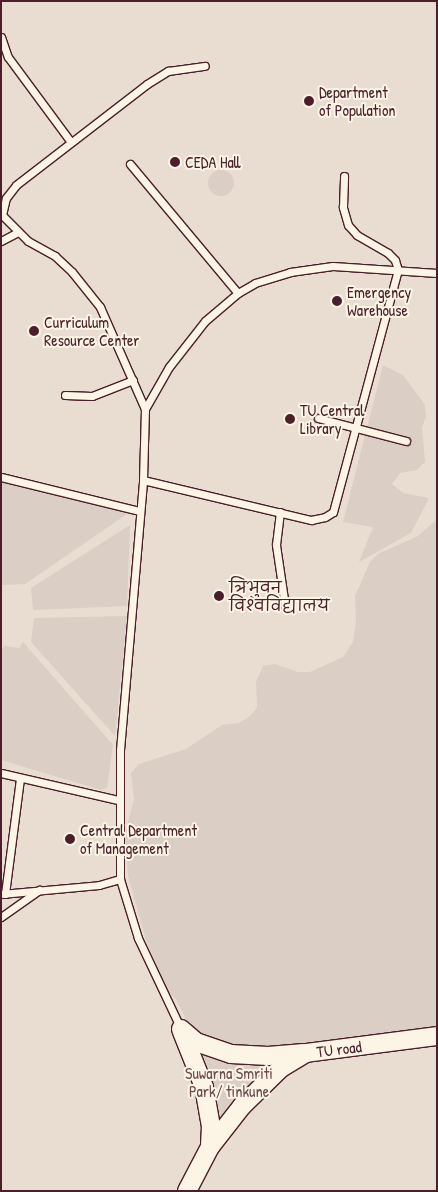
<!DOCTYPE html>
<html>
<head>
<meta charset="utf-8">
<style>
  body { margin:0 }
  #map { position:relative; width:438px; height:1192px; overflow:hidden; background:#f5ecde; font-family:"Patrick Hand","Playpen Sans Deva",sans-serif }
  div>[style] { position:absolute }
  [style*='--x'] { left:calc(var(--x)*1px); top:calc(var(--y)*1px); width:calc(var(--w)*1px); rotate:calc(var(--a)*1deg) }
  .built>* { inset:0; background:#e8ddd0; transform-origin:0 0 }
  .green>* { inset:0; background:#dbcec4 }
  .round { border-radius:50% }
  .roads { filter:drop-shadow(1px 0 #4a1f2b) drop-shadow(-1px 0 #4a1f2b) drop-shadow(0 1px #4a1f2b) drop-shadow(0 -1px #4a1f2b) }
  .service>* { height:7px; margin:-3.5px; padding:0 3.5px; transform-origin:3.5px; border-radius:3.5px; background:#fcf5e5 }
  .tertiary>* { height:18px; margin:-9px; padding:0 9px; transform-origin:9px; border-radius:9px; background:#fcf5e5 }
  .dots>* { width:14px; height:14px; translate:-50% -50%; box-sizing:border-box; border:2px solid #fcf5e5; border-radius:50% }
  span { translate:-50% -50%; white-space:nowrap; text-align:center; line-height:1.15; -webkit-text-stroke:4px #fcf5e5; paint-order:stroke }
  .poi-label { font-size:16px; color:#4a1f2b }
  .left { translate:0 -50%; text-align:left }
  .street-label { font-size:16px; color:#4a1f2b }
  .park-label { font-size:16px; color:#6e4b51 }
  .frame { position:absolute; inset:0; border:2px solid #4a1f2b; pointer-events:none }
</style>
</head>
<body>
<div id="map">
  <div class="built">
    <i style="left:1px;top:1px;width:436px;height:1190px"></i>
  </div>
  <div class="green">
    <i class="round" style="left:208px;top:170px;width:26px;height:26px"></i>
    <i style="clip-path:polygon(383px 365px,403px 375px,425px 405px,426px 417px,422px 427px,425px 462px,417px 470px,400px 473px,392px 484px,403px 493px,429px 498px,411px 533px,359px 562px,373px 527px,343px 522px)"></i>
    <i style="clip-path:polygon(1px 476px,130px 507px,127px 514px,25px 584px,1px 585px)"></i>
    <i style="clip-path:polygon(437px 519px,437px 1029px,307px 1043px,230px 1048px,195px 1033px,188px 1023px,176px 999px,167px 991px,146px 940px,128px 876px,125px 834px,134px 799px,131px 773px,139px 764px,186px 749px,222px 725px,239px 723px,249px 717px,257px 708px,256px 682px,263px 666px,275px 664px,298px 672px,310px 672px,343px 657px,353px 642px,356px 621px,355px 596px,370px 562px,378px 554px,418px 536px)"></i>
    <i style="clip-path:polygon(130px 525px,127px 606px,33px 610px,31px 588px)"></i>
    <i style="clip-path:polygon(127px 616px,115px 736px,31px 642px,34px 618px)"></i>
    <i style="clip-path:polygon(23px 642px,113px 745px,107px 788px,101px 790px,1px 760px,1px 652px,4px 646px,19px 648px)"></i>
    <i style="clip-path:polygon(205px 1054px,234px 1064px,265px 1062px,268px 1067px,224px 1119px,218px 1119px,200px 1059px)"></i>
  </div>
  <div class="roads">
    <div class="service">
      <i style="--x:1;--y:37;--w:21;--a:71"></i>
      <i style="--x:8;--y:57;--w:106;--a:53.5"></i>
      <i style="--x:130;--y:164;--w:168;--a:50.1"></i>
      <i style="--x:1;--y:214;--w:38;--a:45"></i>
      <i style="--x:28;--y:241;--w:31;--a:29"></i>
      <i style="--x:55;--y:256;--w:23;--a:43"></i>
      <i style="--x:72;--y:272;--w:45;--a:51.3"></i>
      <i style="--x:100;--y:307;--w:111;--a:66.2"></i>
      <i style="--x:2;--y:215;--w:17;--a:-77"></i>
      <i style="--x:6;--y:198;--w:16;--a:-52"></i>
      <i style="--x:16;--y:185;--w:165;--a:-37.6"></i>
      <i style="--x:147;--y:84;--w:25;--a:-32"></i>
      <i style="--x:168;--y:71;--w:37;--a:-8"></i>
      <i style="--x:1;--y:241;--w:19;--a:-28"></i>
      <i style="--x:65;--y:395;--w:27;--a:2"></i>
      <i style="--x:92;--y:396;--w:44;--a:-21.3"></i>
      <i style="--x:318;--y:418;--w:91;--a:14.6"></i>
      <i style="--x:1;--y:477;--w:142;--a:13.8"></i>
      <i style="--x:143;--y:480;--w:173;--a:13.4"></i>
      <i style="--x:311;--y:520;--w:14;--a:-12"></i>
      <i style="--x:325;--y:517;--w:9;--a:-32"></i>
      <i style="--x:333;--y:512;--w:251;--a:-75"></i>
      <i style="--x:398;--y:270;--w:10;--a:-107"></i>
      <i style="--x:395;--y:260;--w:10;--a:-135"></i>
      <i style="--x:388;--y:253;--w:36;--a:-150"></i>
      <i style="--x:357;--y:235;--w:13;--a:-132"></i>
      <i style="--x:348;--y:225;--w:19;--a:-106"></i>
      <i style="--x:343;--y:207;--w:31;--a:-88"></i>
      <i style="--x:280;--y:512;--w:33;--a:97"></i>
      <i style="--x:276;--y:545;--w:62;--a:81.6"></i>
      <i style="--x:1;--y:773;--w:120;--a:13"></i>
      <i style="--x:1;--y:894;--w:98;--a:-5.2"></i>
      <i style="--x:99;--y:885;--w:22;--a:-16"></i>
      <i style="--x:5;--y:894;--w:117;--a:-82.6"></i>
      <i style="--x:1;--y:917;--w:47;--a:-35.4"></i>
      <i style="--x:181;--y:1029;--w:101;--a:-115.3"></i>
      <i style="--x:138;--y:938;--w:62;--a:-107"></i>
      <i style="--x:120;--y:879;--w:129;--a:-90"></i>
      <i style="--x:120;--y:750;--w:271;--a:-85.1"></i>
      <i style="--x:143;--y:480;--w:71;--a:-88.4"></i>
      <i style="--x:145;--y:409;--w:48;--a:-60.3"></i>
      <i style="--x:169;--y:367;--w:58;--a:-52"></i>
      <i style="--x:205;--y:321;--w:43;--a:-40.3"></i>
      <i style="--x:238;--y:293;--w:20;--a:-30"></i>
      <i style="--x:255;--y:283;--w:37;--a:-17"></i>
      <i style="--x:290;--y:272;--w:43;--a:-7.9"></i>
      <i style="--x:333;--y:266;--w:104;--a:3.9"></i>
    </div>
    <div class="tertiary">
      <i style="--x:181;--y:1029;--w:20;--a:41"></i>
      <i style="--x:196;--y:1042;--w:37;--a:19"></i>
      <i style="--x:231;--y:1054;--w:37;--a:3"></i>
      <i style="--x:268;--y:1056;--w:33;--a:-5"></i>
      <i style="--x:182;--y:1032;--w:59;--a:68.2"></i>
      <i style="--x:204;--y:1087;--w:40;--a:80"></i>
      <i style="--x:211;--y:1126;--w:21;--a:93"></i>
      <i style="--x:187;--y:1191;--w:50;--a:-62.4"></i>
      <i style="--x:210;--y:1147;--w:52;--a:-52"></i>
      <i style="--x:242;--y:1106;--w:54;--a:-44.3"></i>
      <i style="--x:281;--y:1068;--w:29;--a:-31"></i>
      <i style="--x:306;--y:1053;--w:132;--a:-7.4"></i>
    </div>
  </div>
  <div class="dots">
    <i style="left:309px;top:101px;background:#4a1f2b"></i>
    <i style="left:175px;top:162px;background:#4a1f2b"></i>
    <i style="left:337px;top:301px;background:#4a1f2b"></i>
    <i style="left:34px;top:331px;background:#4a1f2b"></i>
    <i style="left:290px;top:419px;background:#4a1f2b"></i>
    <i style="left:219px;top:596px;background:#4a1f2b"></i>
    <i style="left:70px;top:839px;background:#4a1f2b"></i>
  </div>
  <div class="poi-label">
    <span class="left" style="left:319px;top:101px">Department<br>of Population</span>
    <span class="left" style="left:185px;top:162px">CEDA Hall</span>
    <span class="left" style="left:347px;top:301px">Emergency<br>Warehouse</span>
    <span class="left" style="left:44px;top:331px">Curriculum<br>Resource Center</span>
    <span class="left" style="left:300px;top:419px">TU Central<br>Library</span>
    <span class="left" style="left:229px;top:596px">त्रिभुवन<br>विश्वविद्यालय</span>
    <span class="left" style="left:80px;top:839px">Central Department<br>of Management</span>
  </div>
  <div class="street-label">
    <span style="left:339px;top:1049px;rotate:-7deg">TU road</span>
  </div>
  <div class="park-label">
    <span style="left:229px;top:1082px">Suwarna Smriti<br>Park/ tinkune</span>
  </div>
  <div class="frame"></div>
</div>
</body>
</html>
